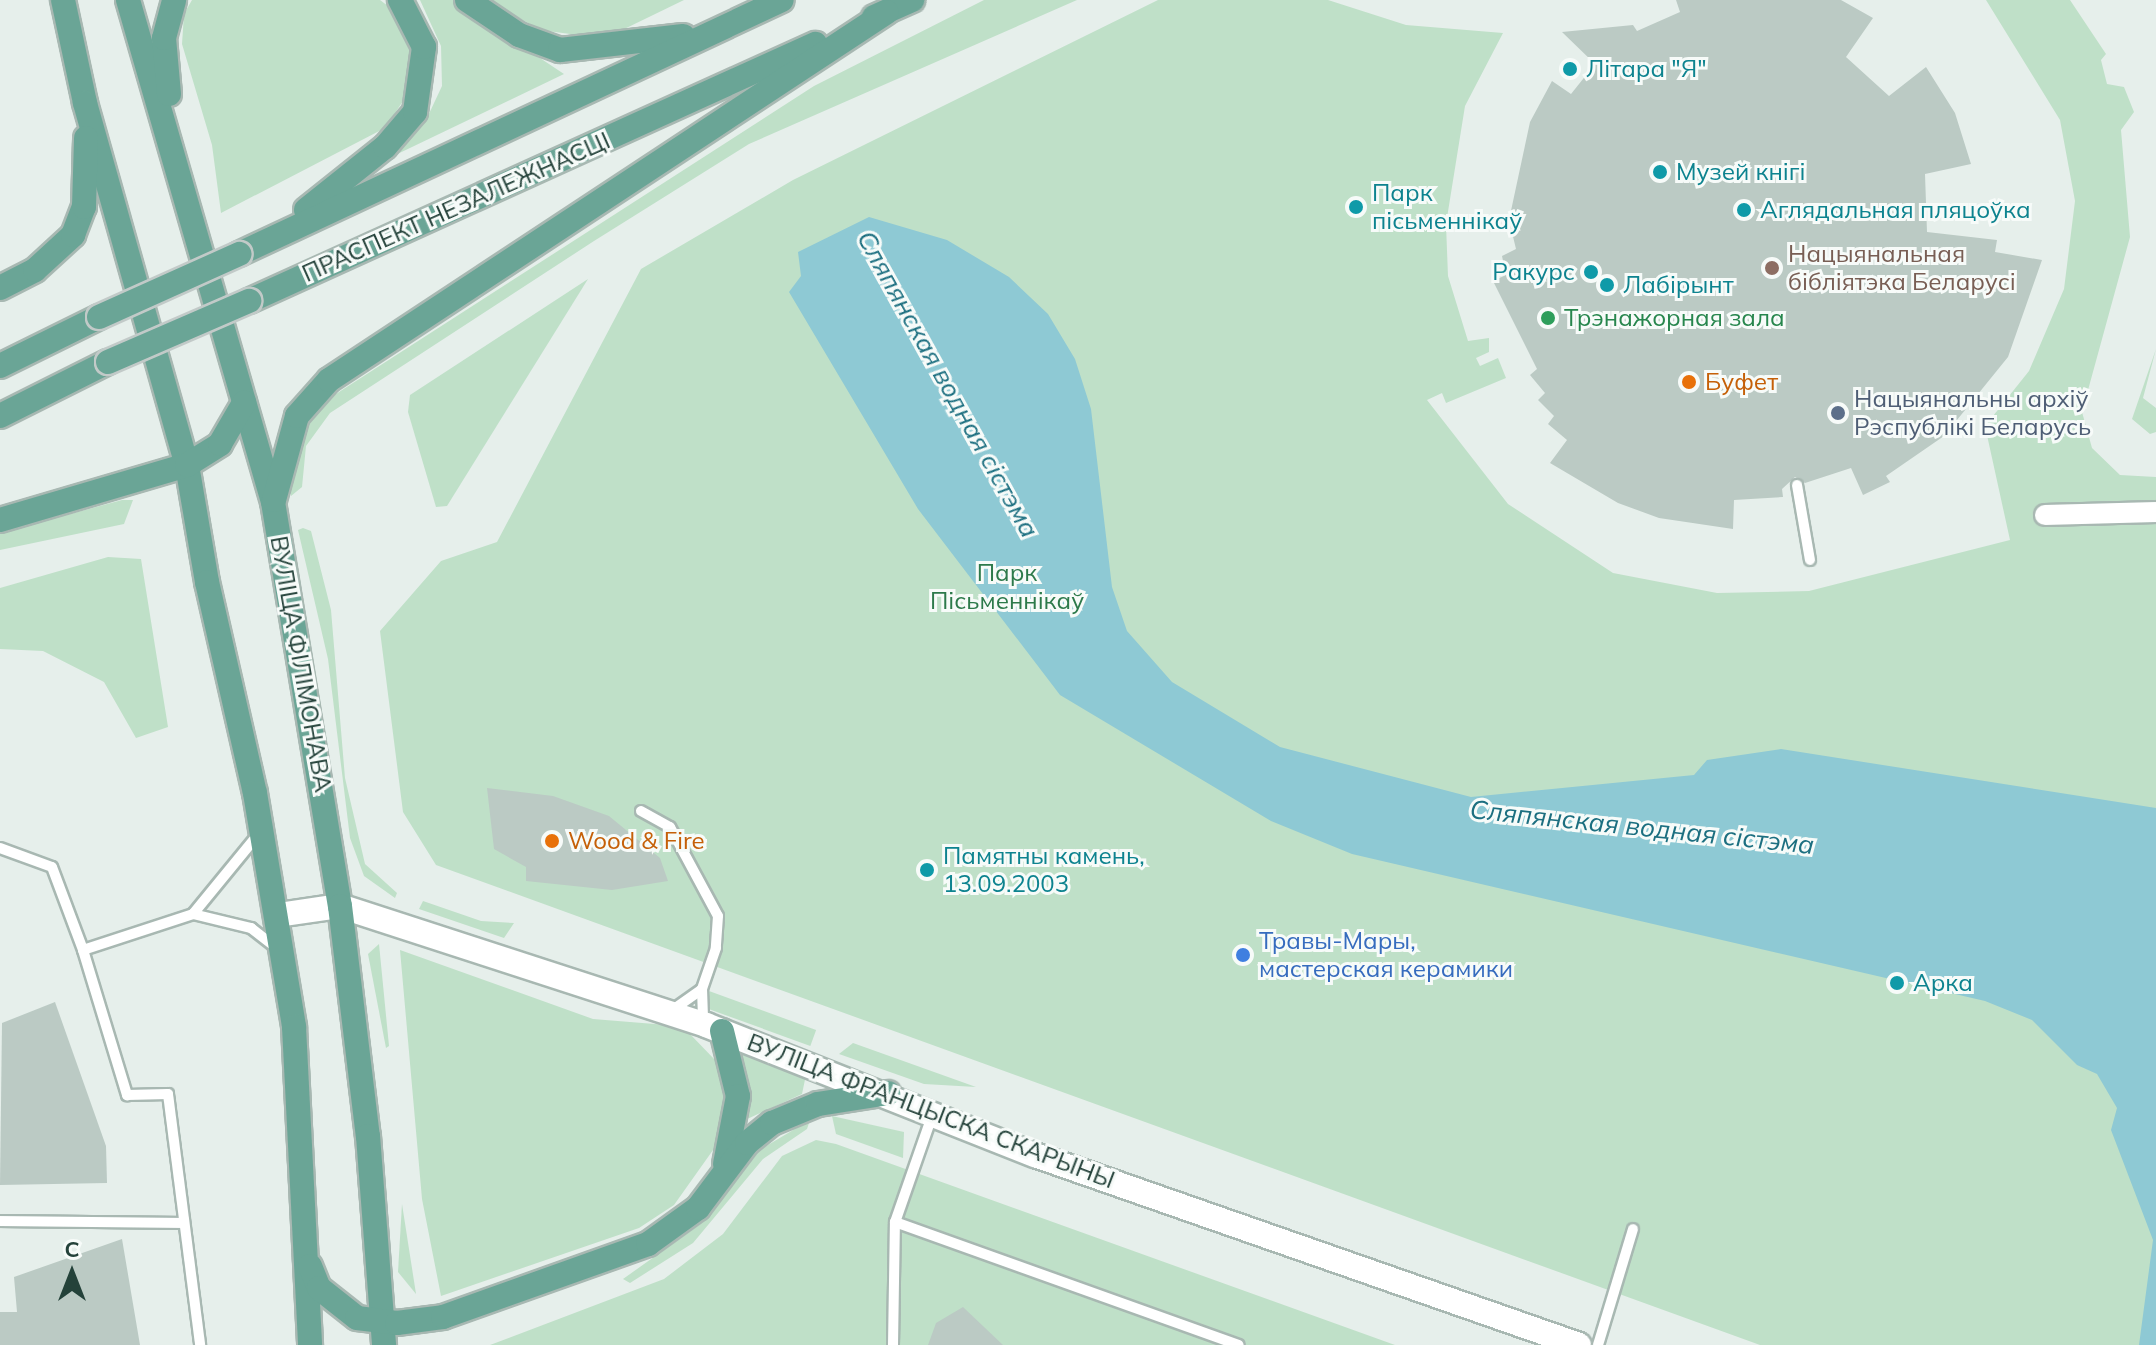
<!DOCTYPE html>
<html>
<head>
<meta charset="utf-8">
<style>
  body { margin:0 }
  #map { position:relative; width:2156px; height:1345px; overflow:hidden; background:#e6efeb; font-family:Mulish,sans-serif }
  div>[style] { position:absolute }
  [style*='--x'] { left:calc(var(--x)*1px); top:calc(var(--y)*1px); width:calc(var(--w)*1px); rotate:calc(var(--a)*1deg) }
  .green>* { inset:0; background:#bfe0c8; transform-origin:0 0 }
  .water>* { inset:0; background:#8ec9d4 }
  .building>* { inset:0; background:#bbcac4 }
  .roads { filter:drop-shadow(2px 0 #a8b8b2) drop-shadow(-2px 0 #a8b8b2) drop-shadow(0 2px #a8b8b2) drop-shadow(0 -2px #a8b8b2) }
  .lane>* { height:10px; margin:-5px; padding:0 5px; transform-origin:5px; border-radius:5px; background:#fff }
  .street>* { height:20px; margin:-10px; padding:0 10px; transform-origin:10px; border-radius:10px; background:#fff }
  .secondary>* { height:24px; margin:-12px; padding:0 12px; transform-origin:12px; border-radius:12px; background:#fff }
  .primary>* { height:24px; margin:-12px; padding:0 12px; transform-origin:12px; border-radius:12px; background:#6aa596 }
  .bridges { filter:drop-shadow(2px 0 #c2cac8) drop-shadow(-2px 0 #c2cac8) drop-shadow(0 2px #c2cac8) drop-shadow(0 -2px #c2cac8) }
  .primary-bridge>* { height:24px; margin:-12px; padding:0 12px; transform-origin:12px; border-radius:12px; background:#6aa596 }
  .dots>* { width:22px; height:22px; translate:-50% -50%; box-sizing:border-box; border:4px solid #f7fbf9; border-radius:50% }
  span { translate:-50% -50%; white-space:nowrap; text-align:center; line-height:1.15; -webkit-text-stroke:6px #f7fbf9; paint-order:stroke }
  .culture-label { font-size:24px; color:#0d838f }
  .left { translate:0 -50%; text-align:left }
  .right { translate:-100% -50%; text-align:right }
  .street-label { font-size:24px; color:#24423a }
  .education-label { font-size:24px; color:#785e54 }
  .leisure-label { font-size:24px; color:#27864d }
  .food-label { font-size:24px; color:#c56008 }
  .service-label { font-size:24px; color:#4e5e75 }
  .park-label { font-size:24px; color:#2d7a4b }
  .shop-label { font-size:24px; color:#366cbe }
  .water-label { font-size:26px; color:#1c6f80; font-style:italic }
  .north { position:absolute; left:32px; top:1233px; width:80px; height:80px; -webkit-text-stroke:6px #f7fbf9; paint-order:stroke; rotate:0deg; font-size:22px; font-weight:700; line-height:32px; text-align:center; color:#24423a }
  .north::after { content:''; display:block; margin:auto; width:28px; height:36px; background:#24423a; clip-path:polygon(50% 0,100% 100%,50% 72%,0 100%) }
</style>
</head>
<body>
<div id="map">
  <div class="green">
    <i style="clip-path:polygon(192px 0,380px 0,392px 9px,413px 51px,411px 89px,385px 128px,221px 213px,212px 145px,182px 44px,184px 14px)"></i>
    <i style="clip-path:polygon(420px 0,453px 0,564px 74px,387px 159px,427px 118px,442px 86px,441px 46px)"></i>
    <i style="clip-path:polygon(489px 0,684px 0,614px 34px,593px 37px,540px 30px)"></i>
    <i style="clip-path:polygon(984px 0,1077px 0,749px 144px,594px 241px,330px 413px,306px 446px,302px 487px,291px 496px,288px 463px,297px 433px,325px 401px,814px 86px)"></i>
    <i style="clip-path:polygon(1158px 0,1328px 0,1406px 25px,1503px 33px,1465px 106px,1446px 224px,1448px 276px,1468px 341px,1489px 338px,1489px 352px,1476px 358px,1480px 366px,1498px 358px,1506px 378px,1446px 403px,1442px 393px,1427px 400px,1508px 504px,1613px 573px,1717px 593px,1809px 591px,2010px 540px,1985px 426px,2029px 371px,2064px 289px,2075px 201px,2060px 120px,1986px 0,2070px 0,2106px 54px,2101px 60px,2107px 84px,2124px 87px,2134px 112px,2121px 130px,2130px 237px,2082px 412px,2092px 448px,2120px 475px,2156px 477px,2156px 1345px,1760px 1345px,436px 865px,403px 812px,380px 631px,441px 561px,497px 542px,641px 269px,793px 180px)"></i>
    <i style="clip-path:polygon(588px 279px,447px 506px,436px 507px,408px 412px,410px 395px)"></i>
    <i style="clip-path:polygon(2156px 349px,2143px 398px,2156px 408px,2156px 432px,2150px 434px,2132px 419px)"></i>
    <i style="clip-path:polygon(122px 500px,133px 500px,124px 524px,0 550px,0 533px)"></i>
    <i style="clip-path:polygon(303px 528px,311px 531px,331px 610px,345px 778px,365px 864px,397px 893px,395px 898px,364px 876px,350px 838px,328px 659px,298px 530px)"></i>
    <i style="clip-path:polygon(108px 557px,141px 559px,168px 727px,136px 738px,104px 682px,43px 651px,0 649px,0 588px)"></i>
    <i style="clip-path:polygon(423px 901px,481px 921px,514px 923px,504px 938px,419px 909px)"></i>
    <i style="clip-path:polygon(379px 944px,389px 1046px,386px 1048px,368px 954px)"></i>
    <i style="clip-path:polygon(400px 950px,593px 1019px,667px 1025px,689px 1033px,716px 1061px,727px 1088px,718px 1143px,674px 1205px,639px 1228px,441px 1296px,422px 1199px)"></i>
    <i style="left:709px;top:991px;width:114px;height:17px;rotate:20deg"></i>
    <i style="clip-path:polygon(853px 1043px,976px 1087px,924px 1084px,839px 1054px)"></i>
    <i style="clip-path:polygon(732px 1044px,807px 1070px,802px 1094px,745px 1120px,746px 1076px)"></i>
    <i style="clip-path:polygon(832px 1116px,904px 1132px,903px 1158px,836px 1134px)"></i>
    <i style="clip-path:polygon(810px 1120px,807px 1129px,763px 1159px,693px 1243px,630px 1283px,623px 1279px,699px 1225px,761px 1149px)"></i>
    <i style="clip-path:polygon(816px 1140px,836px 1144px,1395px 1345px,490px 1345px,664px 1279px,723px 1234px,782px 1156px)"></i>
    <i style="clip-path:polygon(402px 1204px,416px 1294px,398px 1272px)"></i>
  </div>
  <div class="water">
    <i style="clip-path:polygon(869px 217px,947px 240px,1009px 277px,1048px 314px,1075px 359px,1091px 409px,1112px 587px,1127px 631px,1172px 682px,1280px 747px,1471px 797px,1694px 775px,1707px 760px,1781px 749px,2156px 808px,2156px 1345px,2139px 1345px,2153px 1240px,2111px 1130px,2117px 1108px,2097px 1074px,2077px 1065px,2032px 1020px,1985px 1001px,1352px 854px,1271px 821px,1060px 695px,918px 509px,789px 292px,801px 276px,798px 252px)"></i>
  </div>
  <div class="building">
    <i style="clip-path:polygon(1676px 0,1841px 0,1873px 18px,1846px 57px,1889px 96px,1926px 67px,1955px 113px,1971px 164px,1925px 174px,1927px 232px,1997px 240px,1995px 252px,2042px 260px,2008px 357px,1944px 436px,1886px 476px,1890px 482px,1863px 495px,1851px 468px,1805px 483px,1795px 477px,1782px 489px,1783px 497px,1734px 500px,1733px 529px,1659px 518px,1618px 503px,1550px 463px,1567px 440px,1548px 424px,1554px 416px,1538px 400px,1545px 393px,1530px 375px,1537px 369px,1493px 281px,1506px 275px,1502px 256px,1516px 249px,1509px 220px,1530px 122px,1552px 81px,1571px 94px,1595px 64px,1562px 32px,1633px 25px,1637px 31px,1680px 12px)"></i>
    <i style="clip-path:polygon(487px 788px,553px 796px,609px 816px,660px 858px,668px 881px,612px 890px,526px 881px,526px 867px,494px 849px)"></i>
    <i style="clip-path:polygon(55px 1002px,106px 1146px,107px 1183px,0 1185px,2px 1023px)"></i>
    <i style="clip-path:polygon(122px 1239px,140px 1345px,0 1345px,0 1312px,17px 1312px,14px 1277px)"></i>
    <i style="clip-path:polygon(963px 1307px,1003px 1345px,928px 1345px,936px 1323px)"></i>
  </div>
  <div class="roads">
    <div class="lane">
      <i style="--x:1797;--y:485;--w:76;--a:80.2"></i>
      <i style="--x:641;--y:811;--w:33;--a:29"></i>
      <i style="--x:670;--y:827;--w:101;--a:61.7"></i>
      <i style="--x:718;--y:916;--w:32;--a:94"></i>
      <i style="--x:716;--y:948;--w:43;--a:108.9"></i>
      <i style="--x:702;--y:989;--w:32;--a:88"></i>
      <i style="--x:0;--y:848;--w:55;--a:20.1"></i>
      <i style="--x:52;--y:867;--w:89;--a:69.5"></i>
      <i style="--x:83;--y:950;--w:116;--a:-18.1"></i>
      <i style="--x:193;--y:914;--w:60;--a:13.6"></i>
      <i style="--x:251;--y:928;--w:29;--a:38"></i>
      <i style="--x:193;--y:914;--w:106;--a:-50.7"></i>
      <i style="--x:83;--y:950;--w:152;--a:73.1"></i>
      <i style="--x:127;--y:1095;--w:41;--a:-1.4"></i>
      <i style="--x:168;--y:1094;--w:253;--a:82.7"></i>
      <i style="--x:671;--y:1011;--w:38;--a:-35"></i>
      <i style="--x:932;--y:1116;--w:112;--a:109.2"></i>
      <i style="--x:895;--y:1222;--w:365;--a:19.7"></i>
      <i style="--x:0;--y:1221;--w:181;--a:0.6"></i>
      <i style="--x:893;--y:1345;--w:123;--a:-89.1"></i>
      <i style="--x:1598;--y:1345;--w:121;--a:-73.2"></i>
    </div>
    <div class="street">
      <i style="--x:2045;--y:515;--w:111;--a:-1.5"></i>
    </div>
    <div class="secondary">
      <i style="--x:278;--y:915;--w:63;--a:-8.3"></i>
      <i style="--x:340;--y:906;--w:385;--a:18"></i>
      <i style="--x:706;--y:1025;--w:354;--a:21.6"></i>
      <i style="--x:1035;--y:1155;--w:576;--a:19.25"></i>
    </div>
    <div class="primary">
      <i style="--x:63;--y:0;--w:105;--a:77.9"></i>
      <i style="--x:85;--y:103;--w:376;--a:74.3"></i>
      <i style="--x:187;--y:465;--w:119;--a:80.3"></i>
      <i style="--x:207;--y:582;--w:216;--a:77.2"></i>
      <i style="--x:255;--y:793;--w:237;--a:80.5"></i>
      <i style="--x:294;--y:1027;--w:318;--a:87.1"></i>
      <i style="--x:128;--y:0;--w:523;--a:73.89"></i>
      <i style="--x:273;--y:502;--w:410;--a:80.6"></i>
      <i style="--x:340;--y:906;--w:232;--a:83.1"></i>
      <i style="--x:368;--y:1136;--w:210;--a:85.6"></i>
      <i style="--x:467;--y:0;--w:63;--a:33.9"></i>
      <i style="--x:519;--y:35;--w:44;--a:20.1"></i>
      <i style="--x:560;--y:50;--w:124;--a:-6.5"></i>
      <i style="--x:874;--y:17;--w:42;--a:-24.1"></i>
      <i style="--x:169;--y:94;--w:56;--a:-95.1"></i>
      <i style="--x:164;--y:38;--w:39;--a:-75"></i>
      <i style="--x:306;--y:210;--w:101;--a:-38.6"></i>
      <i style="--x:385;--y:147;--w:46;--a:-49.4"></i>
      <i style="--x:415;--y:112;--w:66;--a:-82.1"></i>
      <i style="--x:424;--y:47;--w:53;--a:-117.1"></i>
      <i style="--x:239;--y:254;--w:599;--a:-25.07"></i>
      <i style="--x:0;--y:288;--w:39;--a:-27"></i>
      <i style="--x:35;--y:270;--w:52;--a:-42.6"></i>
      <i style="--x:73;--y:235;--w:30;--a:-69"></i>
      <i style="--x:84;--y:207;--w:69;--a:-88.3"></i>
      <i style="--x:249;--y:301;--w:622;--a:-24.42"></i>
      <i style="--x:0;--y:366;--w:110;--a:-26.3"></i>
      <i style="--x:0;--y:416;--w:121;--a:-26.6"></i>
      <i style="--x:274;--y:500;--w:87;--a:-74.7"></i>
      <i style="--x:297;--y:416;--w:48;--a:-48.4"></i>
      <i style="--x:329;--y:380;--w:668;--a:-33.4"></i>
      <i style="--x:0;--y:520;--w:195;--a:-16.4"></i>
      <i style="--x:187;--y:465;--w:39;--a:-32"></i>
      <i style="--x:220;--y:444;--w:48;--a:-59.7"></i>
      <i style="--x:722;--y:1031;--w:67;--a:76.2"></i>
      <i style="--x:738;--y:1096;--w:69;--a:100.8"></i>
      <i style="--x:310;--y:1266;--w:24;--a:68"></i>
      <i style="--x:319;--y:1288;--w:48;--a:38.3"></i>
      <i style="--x:357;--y:1318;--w:40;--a:7.1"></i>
      <i style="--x:397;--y:1323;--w:46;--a:-7.4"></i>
      <i style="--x:443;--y:1317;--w:218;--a:-19.6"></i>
      <i style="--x:648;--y:1244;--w:62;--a:-35.8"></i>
      <i style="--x:698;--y:1208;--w:81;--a:-53"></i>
      <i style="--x:747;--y:1143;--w:32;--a:-39"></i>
      <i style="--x:772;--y:1123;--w:50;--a:-22.4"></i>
      <i style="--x:818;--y:1104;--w:71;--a:-8.9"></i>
    </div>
  </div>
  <div class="bridges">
    <div class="primary-bridge">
      <i style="--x:99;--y:317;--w:154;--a:-24.2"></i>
      <i style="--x:108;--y:362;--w:154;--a:-23.4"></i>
    </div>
  </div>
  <div class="dots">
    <i style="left:1570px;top:69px;background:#0f9aa8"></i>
    <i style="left:1660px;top:172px;background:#0f9aa8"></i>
    <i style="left:1356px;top:207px;background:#0f9aa8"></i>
    <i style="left:1744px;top:210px;background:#0f9aa8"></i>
    <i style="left:1772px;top:268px;background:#8d6e63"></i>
    <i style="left:1591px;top:272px;background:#0f9aa8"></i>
    <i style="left:1607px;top:285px;background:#0f9aa8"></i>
    <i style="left:1548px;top:318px;background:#2e9e5b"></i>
    <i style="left:1689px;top:382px;background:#e8710a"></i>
    <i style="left:1838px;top:413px;background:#5c6f8a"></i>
    <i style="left:552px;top:841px;background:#e8710a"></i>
    <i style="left:927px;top:870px;background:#0f9aa8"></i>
    <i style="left:1243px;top:955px;background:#3f7fe0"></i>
    <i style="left:1897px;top:983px;background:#0f9aa8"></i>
  </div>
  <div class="culture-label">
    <span class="left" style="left:1586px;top:69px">Літара "Я"</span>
    <span class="left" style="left:1676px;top:172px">Музей кнігі</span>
    <span class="left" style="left:1372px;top:207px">Парк<br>пісьменнікаў</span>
    <span class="left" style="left:1760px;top:210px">Аглядальная пляцоўка</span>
    <span class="right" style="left:1575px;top:272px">Ракурс</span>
    <span class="left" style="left:1623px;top:285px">Лабірынт</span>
    <span class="left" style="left:943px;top:870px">Памятны камень,<br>13.09.2003</span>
    <span class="left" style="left:1913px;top:983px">Арка</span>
  </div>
  <div class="street-label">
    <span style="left:456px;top:207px;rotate:-24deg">ПРАСПЕКТ НЕЗАЛЕЖНАСЦІ</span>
    <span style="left:301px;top:664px;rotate:80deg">ВУЛІЦА ФІЛІМОНАВА</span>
    <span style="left:931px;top:1111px;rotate:21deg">ВУЛІЦА ФРАНЦЫСКА СКАРЫНЫ</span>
  </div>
  <div class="education-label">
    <span class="left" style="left:1788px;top:268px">Нацыянальная<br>бібліятэка Беларусі</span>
  </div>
  <div class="leisure-label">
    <span class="left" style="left:1564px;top:318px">Трэнажорная зала</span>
  </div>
  <div class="food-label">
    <span class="left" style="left:1705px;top:382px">Буфет</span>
    <span class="left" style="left:568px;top:841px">Wood &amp; Fire</span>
  </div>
  <div class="service-label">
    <span class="left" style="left:1854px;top:413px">Нацыянальны архіў<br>Рэспублікі Беларусь</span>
  </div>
  <div class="park-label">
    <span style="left:1007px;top:587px">Парк<br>Пісьменнікаў</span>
  </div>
  <div class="shop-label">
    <span class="left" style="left:1259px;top:955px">Травы-Мары,<br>мастерская керамики</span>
  </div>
  <div class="water-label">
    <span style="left:948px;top:384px;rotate:61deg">Сляпянская водная сістэма</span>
    <span style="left:1642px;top:827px;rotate:6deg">Сляпянская водная сістэма</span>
  </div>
  <div class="north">С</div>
</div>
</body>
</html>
